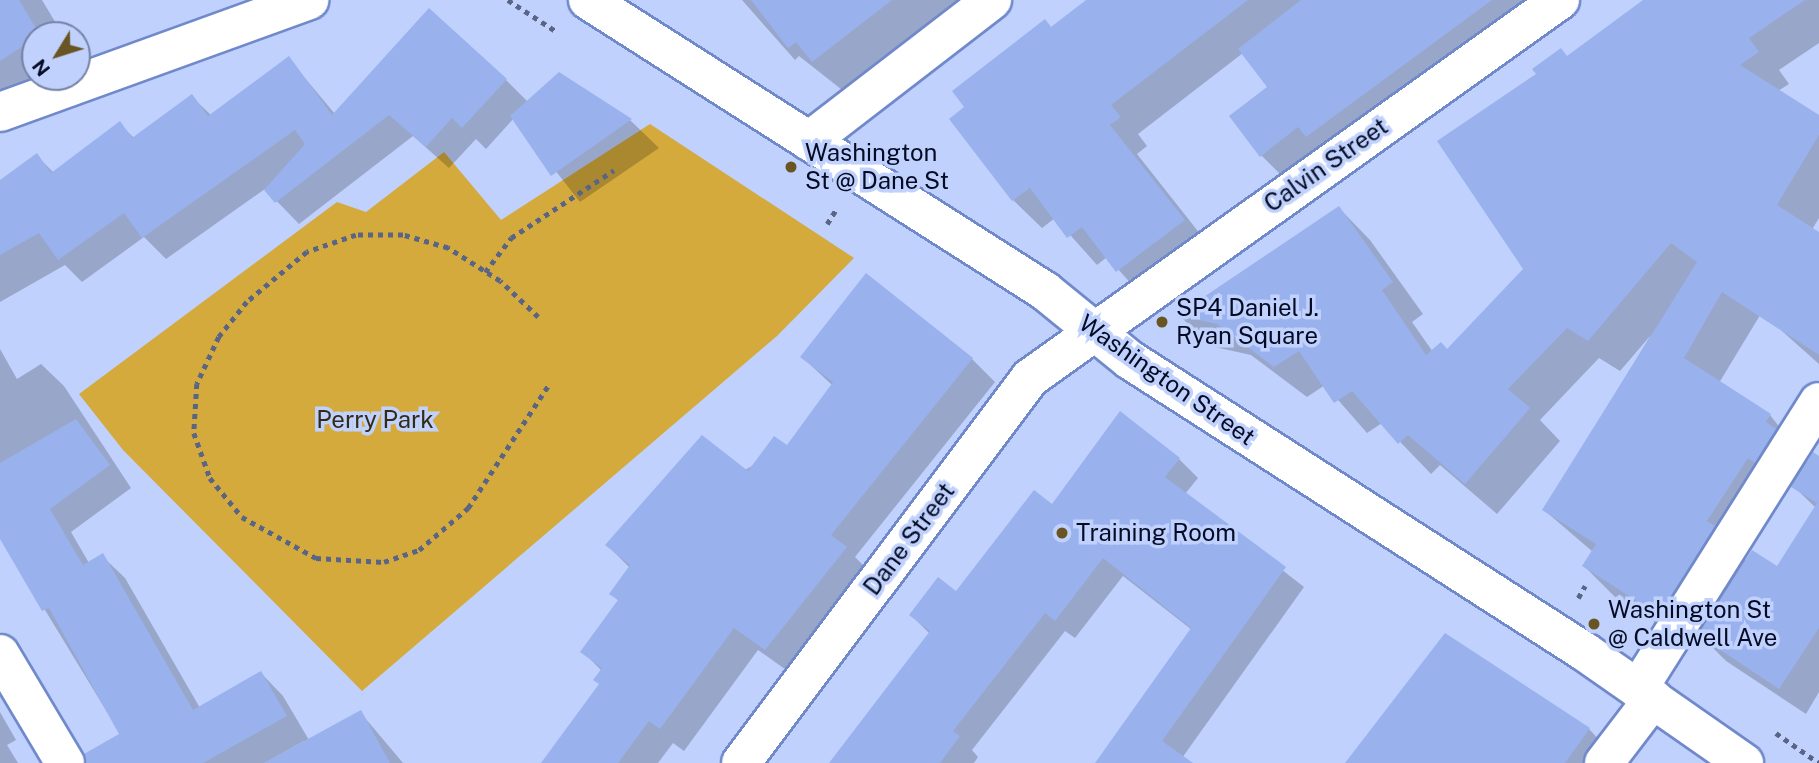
<!DOCTYPE html>
<html>
<head>
<meta charset="utf-8">
<style>
  body { margin:0 }
  #map { position:relative; width:1819px; height:763px; overflow:hidden; background:#bfd1fc; font-family:"Public Sans",sans-serif }
  div>[style] { position:absolute }
  [style*='--x'] { left:calc(var(--x)*1px); top:calc(var(--y)*1px); width:calc(var(--w)*1px); rotate:calc(var(--a)*1deg) }
  .green>* { inset:0; background:#d4aa3d }
  .shadow>* { inset:0; background:#0003 }
  .building>* { inset:0; background:#99b1ed }
  .path>* { height:4.5px; margin-top:-2.25px; transform-origin:0; background:repeating-linear-gradient(90deg,#5a6586 0 5px,transparent 0 10px) }
  .roads { filter:drop-shadow(2px 0 #7089cb) drop-shadow(-2px 0 #7089cb) drop-shadow(0 2px #7089cb) drop-shadow(0 -2px #7089cb) }
  .minor>* { height:38px; margin:-19px; padding:0 19px; transform-origin:19px; border-radius:19px; background:#fff }
  .major>* { height:38px; margin:-19px; padding:0 19px; transform-origin:19px; border-radius:19px; background:#fff }
  .dots>* { width:19px; height:19px; translate:-50% -50%; box-sizing:border-box; border:4px solid #bfd1fc; border-radius:50% }
  span { translate:-50% -50%; white-space:nowrap; text-align:center; line-height:1.15; -webkit-text-stroke:7px #bfd1fc; paint-order:stroke }
  .poi-label { font-size:24px; color:#050b24 }
  .left { translate:0 -50%; text-align:left }
  .street-label { font-size:24px; color:#050b24 }
  .park-label { font-size:24px; color:#332b16 }
  .north { position:absolute; left:21px; top:21px; width:70px; height:70px; box-sizing:border-box; background:#bfd1fc; border:2px solid #7582a6; border-radius:50%; rotate:232deg; font-size:19px; font-weight:700; line-height:28px; text-align:center; color:#050b24 }
  .north::after { content:''; display:block; margin:auto; width:24px; height:32px; background:#695523; clip-path:polygon(50% 0,100% 100%,50% 72%,0 100%) }
</style>
</head>
<body>
<div id="map">
  <div class="green">
    <i style="clip-path:polygon(650px 124px,854px 258px,777px 336px,362px 691px,123px 450px,79px 394px,337px 202px,366px 212px,444px 152px,501px 220px)"></i>
  </div>
  <div class="shadow">
    <i style="clip-path:polygon(0 0,42px 0,63px 35px,35px 35px,35px 77px,61px 77px,0 103px)"></i>
    <i style="clip-path:polygon(742px 0,999px 0,846px 93px,799px 56px,795px 60px)"></i>
    <i style="clip-path:polygon(1089px 0,1558px 0,1290px 184px,1261px 155px,1270px 87px,1243px 53px,1138px 134px,1147px 146px,1137px 154px,1212px 249px,1145px 299px,1107px 257px,1097px 265px,1055px 218px,1042px 228px,1013px 200px,1052px 28px)"></i>
    <i style="clip-path:polygon(evenodd,1644px 0,1819px 0,1819px 43px,1779px 70px,1789px 84px,1778px 91px,1819px 117px,1819px 218px,1719px 383px,1770px 415px,1808px 463px,1819px 458px,1819px 692px,1806px 714px,1726px 661px,1698px 633px,1691px 645px,1615px 597px,1584px 566px,1593px 552px,1544px 510px,1651px 335px,1620px 371px,1599px 358px,1540px 420px,1560px 441px,1497px 514px,1440px 465px,1431px 474px,1382px 423px,1367px 433px,1325px 385px,1307px 397px,1251px 355px,1210px 346px,1179px 315px,1339px 208px,1370px 240px,1423px 314px,1412px 322px,1433px 352px,1447px 351px,1526px 269px,1568px 57px,1644px 0,1792px 485px,1816px 508px,1777px 569px,1747px 561px,1738px 552px,1779px 488px,1787px 493px,1792px 485px)"></i>
    <i style="clip-path:polygon(289px 59px,335px 114px,506px 80px,528px 102px,559px 74px,631px 121px,659px 148px,580px 202px,514px 118px,486px 149px,476px 139px,449px 168px,413px 136px,299px 224px,265px 189px,166px 259px,144px 237px,82px 282px,65px 265px,0 302px,0 182px,37px 156px,54px 173px,120px 124px,135px 139px,192px 97px,211px 115px)"></i>
    <i style="clip-path:polygon(1819px 258px,1819px 364px,1774px 324px)"></i>
    <i style="clip-path:polygon(0 349px,17px 379px,41px 364px,64px 386px,131px 488px,71px 532px,89px 563px,102px 556px,125px 578px,200px 708px,261px 673px,283px 696px,309px 740px,360px 712px,403px 763px,317px 763px,304px 741px,265px 763px,105px 763px,121px 735px,0 536px)"></i>
    <i style="clip-path:polygon(802px 357px,972px 359px,995px 382px,855px 557px,869px 571px,789px 672px,758px 650px,684px 751px,673px 743px,658px 763px,571px 763px,601px 685px,602px 671px,582px 651px,619px 601px,611px 593px,630px 568px,607px 545px,787px 447px,832px 385px)"></i>
    <i style="clip-path:polygon(1179px 459px,1198px 478px,1185px 494px,1304px 587px,1182px 758px,1190px 763px,1119px 763px,1192px 630px,1123px 576px,1075px 638px,1065px 631px,972px 750px,978px 757px,974px 763px,832px 763px,930px 634px,911px 615px,956px 594px,1052px 506px)"></i>
    <i style="clip-path:polygon(0 712px,16px 740px,7px 745px,18px 763px,0 763px)"></i>
    <i style="clip-path:polygon(1589px 729px,1621px 763px,1347px 763px)"></i>
  </div>
  <div class="building">
    <i style="clip-path:polygon(0 0,19px 0,40px 35px,0 61px)"></i>
    <i style="clip-path:polygon(751px 0,892px 0,812px 62px,796px 42px,788px 48px)"></i>
    <i style="clip-path:polygon(1086px 0,1248px 0,1111px 105px,1121px 117px,1110px 125px,1185px 220px,1116px 272px,1082px 227px,1067px 238px,1030px 188px,1012px 201px,949px 119px,964px 107px,952px 91px,1045px 19px,1051px 27px)"></i>
    <i style="clip-path:polygon(1301px 0,1492px 0,1306px 137px,1298px 127px,1260px 157px,1229px 116px,1267px 87px,1238px 49px)"></i>
    <i style="clip-path:polygon(1643px 0,1805px 0,1749px 38px,1759px 52px,1740px 65px,1819px 115px,1819px 135px,1777px 205px,1819px 232px,1819px 355px,1722px 292px,1684px 358px,1771px 414px,1766px 422px,1776px 429px,1755px 463px,1748px 458px,1707px 521px,1715px 526px,1659px 615px,1582px 566px,1596px 544px,1542px 510px,1697px 262px,1671px 243px,1588px 341px,1567px 328px,1508px 389px,1530px 408px,1465px 484px,1408px 435px,1398px 444px,1352px 391px,1334px 403px,1299px 351px,1274px 367px,1217px 324px,1177px 315px,1339px 206px,1393px 282px,1382px 290px,1426px 355px,1441px 342px,1447px 349px,1523px 269px,1437px 141px,1536px 74px,1532px 69px,1561px 48px,1567px 56px)"></i>
    <i style="clip-path:polygon(429px 8px,507px 79px,462px 128px,452px 118px,426px 147px,389px 115px,275px 203px,264px 190px,305px 144px,295px 130px,142px 238px,124px 213px,58px 260px,39px 233px,0 255px,0 180px,37px 153px,51px 173px,120px 121px,132px 138px,192px 94px,208px 116px,289px 56px,332px 115px)"></i>
    <i style="clip-path:polygon(559px 72px,632px 119px,551px 176px,510px 116px)"></i>
    <i style="clip-path:polygon(866px 273px,973px 358px,831px 535px,847px 547px,765px 650px,734px 628px,660px 729px,649px 721px,618px 763px,541px 763px,599px 684px,593px 680px,602px 668px,580px 652px,618px 600px,609px 594px,630px 565px,605px 545px,702px 435px,748px 471px,774px 436px,787px 445px,833px 382px,800px 357px)"></i>
    <i style="clip-path:polygon(1120px 411px,1180px 458px,1165px 477px,1286px 567px,1162px 741px,1193px 763px,1095px 763px,1191px 628px,1103px 558px,1055px 621px,1045px 613px,953px 731px,960px 736px,940px 763px,829px 763px,930px 631px,909px 615px,938px 577px,956px 591px,1034px 490px,1052px 504px)"></i>
    <i style="clip-path:polygon(76px 419px,110px 465px,50px 509px,83px 565px,103px 553px,193px 710px,261px 671px,287px 716px,203px 763px,87px 763px,84px 754px,119px 734px,49px 608px,42px 611px,0 539px,0 463px)"></i>
    <i style="clip-path:polygon(1813px 452px,1819px 456px,1819px 628px,1779px 689px,1698px 635px,1752px 550px,1777px 566px,1817px 503px,1791px 487px)"></i>
    <i style="clip-path:polygon(1445px 633px,1590px 728px,1565px 763px,1345px 763px)"></i>
    <i style="clip-path:polygon(361px 710px,390px 763px,264px 763px)"></i>
  </div>
  <div class="path">
    <i style="--x:508;--y:0;--w:59;--a:33.1"></i>
    <i style="--x:827;--y:224;--w:19;--a:-58"></i>
    <i style="--x:485;--y:272;--w:43;--a:-52.6"></i>
    <i style="--x:511;--y:238;--w:123;--a:-33.4"></i>
    <i style="--x:538;--y:317;--w:52;--a:-136.5"></i>
    <i style="--x:500;--y:281;--w:62;--a:-147.6"></i>
    <i style="--x:448;--y:248;--w:47;--a:-163.9"></i>
    <i style="--x:403;--y:235;--w:47;--a:180"></i>
    <i style="--x:356;--y:235;--w:52;--a:160.9"></i>
    <i style="--x:307;--y:252;--w:78;--a:140.2"></i>
    <i style="--x:247;--y:302;--w:45;--a:128.7"></i>
    <i style="--x:219;--y:337;--w:52;--a:115.1"></i>
    <i style="--x:197;--y:384;--w:49;--a:93.5"></i>
    <i style="--x:194;--y:433;--w:48;--a:70.4"></i>
    <i style="--x:210;--y:478;--w:50;--a:50.6"></i>
    <i style="--x:242;--y:517;--w:85;--a:29"></i>
    <i style="--x:316;--y:558;--w:68;--a:3.4"></i>
    <i style="--x:384;--y:562;--w:37;--a:-19"></i>
    <i style="--x:419;--y:550;--w:65;--a:-40.6"></i>
    <i style="--x:468;--y:508;--w:148;--a:-56.8"></i>
    <i style="--x:1578;--y:598;--w:14;--a:-60"></i>
    <i style="--x:1776;--y:733;--w:52;--a:34.9"></i>
  </div>
  <div class="roads">
    <div class="minor">
      <i style="--x:0;--y:112;--w:329;--a:-19.9"></i>
      <i style="--x:809;--y:141;--w:231;--a:-37.6"></i>
      <i style="--x:0;--y:654;--w:127;--a:59.2"></i>
      <i style="--x:1638;--y:689;--w:339;--a:-57.8"></i>
      <i style="--x:741;--y:763;--w:481;--a:-53.1"></i>
      <i style="--x:1030;--y:378;--w:651;--a:-35.5"></i>
      <i style="--x:1604;--y:763;--w:81;--a:-52.6"></i>
    </div>
    <div class="major">
      <i style="--x:588;--y:0;--w:542;--a:32.49"></i>
      <i style="--x:1045;--y:291;--w:109;--a:39.1"></i>
      <i style="--x:1130;--y:360;--w:541;--a:32.69"></i>
      <i style="--x:1585;--y:652;--w:194;--a:34.9"></i>
    </div>
  </div>
  <div class="dots">
    <i style="left:791px;top:167px;background:#695523"></i>
    <i style="left:1162px;top:322px;background:#695523"></i>
    <i style="left:1062px;top:533px;background:#695523"></i>
    <i style="left:1594px;top:624px;background:#695523"></i>
  </div>
  <div class="poi-label">
    <span class="left" style="left:805px;top:167px">Washington<br>St @ Dane St</span>
    <span class="left" style="left:1176px;top:322px">SP4 Daniel J.<br>Ryan Square</span>
    <span class="left" style="left:1076px;top:533px">Training Room</span>
    <span class="left" style="left:1608px;top:624px">Washington St<br>@ Caldwell Ave</span>
  </div>
  <div class="street-label">
    <span style="left:1326px;top:165px;rotate:-35deg">Calvin Street</span>
    <span style="left:1167px;top:380px;rotate:35deg">Washington Street</span>
    <span style="left:909px;top:539px;rotate:-53deg">Dane Street</span>
  </div>
  <div class="park-label">
    <span style="left:375px;top:420px">Perry Park</span>
  </div>
  <div class="north">N</div>
</div>
</body>
</html>
